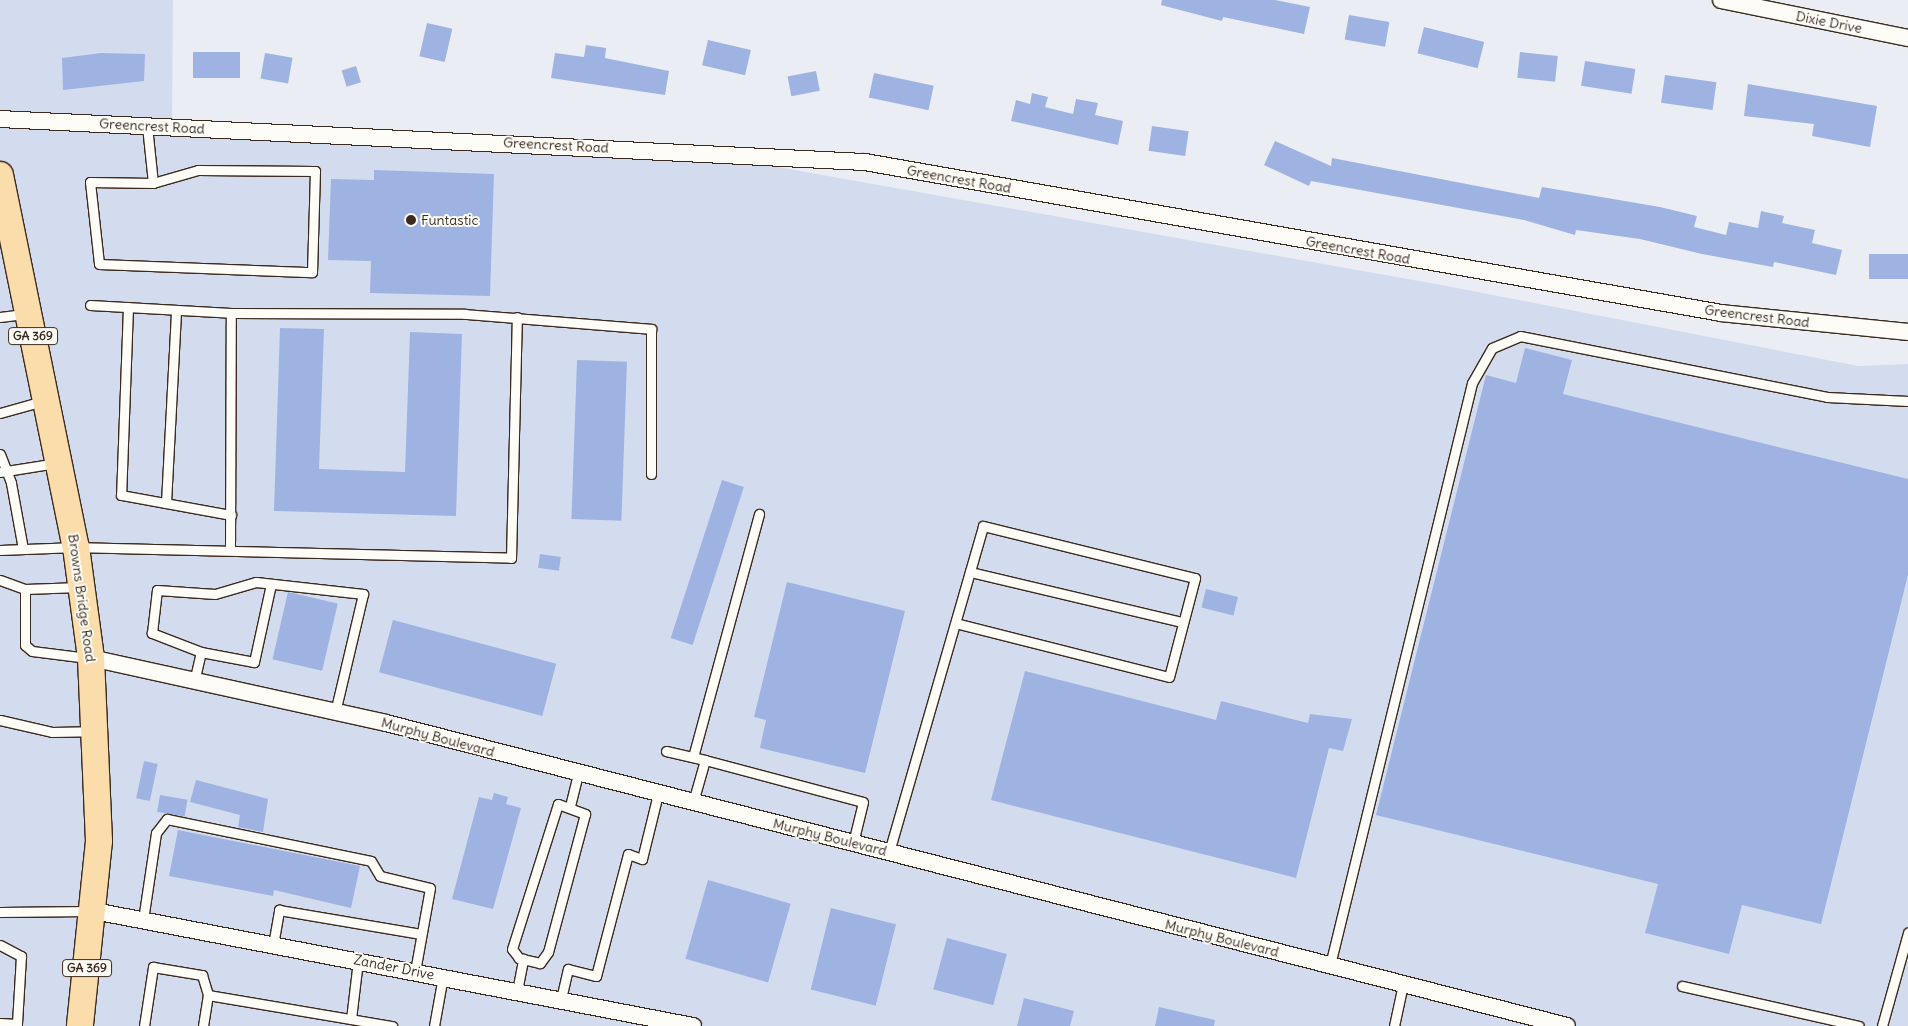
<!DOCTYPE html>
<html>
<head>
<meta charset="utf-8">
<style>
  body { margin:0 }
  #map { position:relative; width:1908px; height:1026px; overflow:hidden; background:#eaedf3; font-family:Delius,sans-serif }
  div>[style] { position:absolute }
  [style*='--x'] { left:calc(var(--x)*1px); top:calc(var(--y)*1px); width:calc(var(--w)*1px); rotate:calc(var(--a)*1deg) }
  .built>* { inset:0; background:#d3dcee }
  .building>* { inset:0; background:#9eb3e1; transform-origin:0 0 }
  .roads { filter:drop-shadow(1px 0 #3b2a1e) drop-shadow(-1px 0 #3b2a1e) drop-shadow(0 1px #3b2a1e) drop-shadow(0 -1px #3b2a1e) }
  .service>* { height:9px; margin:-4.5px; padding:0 4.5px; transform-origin:4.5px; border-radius:4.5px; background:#fdfcf7 }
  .minor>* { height:16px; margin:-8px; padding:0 8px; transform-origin:8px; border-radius:8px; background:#fdfcf7 }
  .primary>* { height:26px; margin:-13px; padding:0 13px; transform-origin:13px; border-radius:13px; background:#faddab }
  .dots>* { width:14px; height:14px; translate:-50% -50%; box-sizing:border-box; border:2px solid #fdfcf7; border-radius:50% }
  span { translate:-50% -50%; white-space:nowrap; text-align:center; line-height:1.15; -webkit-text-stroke:4px #fdfcf7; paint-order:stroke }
  .shield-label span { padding:1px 4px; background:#fdfcf7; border:1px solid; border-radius:4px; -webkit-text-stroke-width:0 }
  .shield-label { font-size:12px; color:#3b2a1e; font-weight:700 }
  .street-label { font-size:14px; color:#3b2a1e }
  .poi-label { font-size:14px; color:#3b2a1e }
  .left { translate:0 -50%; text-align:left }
</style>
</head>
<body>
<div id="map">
  <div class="built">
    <i style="clip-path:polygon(0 0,173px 0,172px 121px,761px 164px,1447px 286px,1858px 366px,1908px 364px,1908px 1026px,0 1026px)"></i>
  </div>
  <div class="building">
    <i style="clip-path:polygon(1162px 0,1275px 0,1310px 7px,1304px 34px,1223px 17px,1222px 21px,1161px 5px)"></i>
    <i style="left:1349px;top:15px;width:41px;height:25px;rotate:10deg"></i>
    <i style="left:427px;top:23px;width:26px;height:34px;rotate:13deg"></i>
    <i style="left:1424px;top:27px;width:62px;height:27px;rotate:14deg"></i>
    <i style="left:708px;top:40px;width:44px;height:26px;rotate:13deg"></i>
    <i style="clip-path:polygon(586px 45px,606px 48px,605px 58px,669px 71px,665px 95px,551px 78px,555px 53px,584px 57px)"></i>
    <i style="left:240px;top:52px;width:26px;height:47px;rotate:90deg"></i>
    <i style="left:1520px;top:52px;width:38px;height:26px;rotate:6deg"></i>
    <i style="clip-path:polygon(101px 53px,145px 54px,144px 81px,63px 90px,62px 58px)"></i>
    <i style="left:265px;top:53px;width:28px;height:26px;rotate:10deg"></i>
    <i style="left:1585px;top:61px;width:51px;height:25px;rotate:9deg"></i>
    <i style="left:356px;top:66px;width:17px;height:15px;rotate:73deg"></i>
    <i style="left:816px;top:71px;width:20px;height:29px;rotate:79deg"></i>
    <i style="left:874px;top:73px;width:61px;height:25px;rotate:12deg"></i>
    <i style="left:1665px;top:75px;width:52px;height:28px;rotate:8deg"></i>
    <i style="clip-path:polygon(1748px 84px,1877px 106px,1870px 147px,1812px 136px,1814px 124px,1744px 116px)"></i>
    <i style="clip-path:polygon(1032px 93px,1048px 97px,1045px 107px,1073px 114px,1076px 99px,1098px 103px,1095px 115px,1123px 121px,1118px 145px,1011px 121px,1016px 100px,1030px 104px)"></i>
    <i style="left:1152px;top:126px;width:37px;height:25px;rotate:8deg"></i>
    <i style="clip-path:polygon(1275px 141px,1331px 166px,1332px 158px,1539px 198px,1542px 187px,1660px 207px,1697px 216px,1694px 227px,1726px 235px,1729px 222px,1758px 228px,1761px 211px,1784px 216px,1782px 223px,1815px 230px,1812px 243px,1842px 250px,1836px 275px,1774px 262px,1773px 267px,1702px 254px,1640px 239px,1576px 230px,1575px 235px,1524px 220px,1311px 181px,1309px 186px,1264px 165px)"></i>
    <i style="clip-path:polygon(374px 170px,494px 174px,490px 296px,370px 293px,371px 261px,328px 260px,331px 179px,374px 180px)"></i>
    <i style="left:1869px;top:254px;width:39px;height:25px"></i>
    <i style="clip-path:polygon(280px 328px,324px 329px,319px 469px,405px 472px,410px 332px,462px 334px,456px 516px,274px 511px)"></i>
    <i style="clip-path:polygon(1525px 348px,1572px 360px,1563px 394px,1908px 479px,1908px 575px,1821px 924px,1742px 905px,1729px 954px,1645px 933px,1658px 884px,1376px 815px,1486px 375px,1516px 383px)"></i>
    <i style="left:577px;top:360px;width:50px;height:159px;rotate:2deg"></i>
    <i style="left:722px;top:480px;width:23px;height:166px;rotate:18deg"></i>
    <i style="left:540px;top:554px;width:21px;height:14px;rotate:8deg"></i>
    <i style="clip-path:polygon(787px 582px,905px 611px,865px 773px,760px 748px,766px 720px,754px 717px)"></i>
    <i style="left:1206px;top:589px;width:33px;height:19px;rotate:14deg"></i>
    <i style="left:288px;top:592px;width:51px;height:69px;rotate:13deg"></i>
    <i style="left:393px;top:620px;width:169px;height:54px;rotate:15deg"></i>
    <i style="clip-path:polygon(1025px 671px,1216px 720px,1221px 701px,1308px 723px,1310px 714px,1352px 719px,1343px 751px,1329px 748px,1296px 878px,991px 800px)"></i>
    <i style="left:144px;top:761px;width:14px;height:38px;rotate:12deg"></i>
    <i style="clip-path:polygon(196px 780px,268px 799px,263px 832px,238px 827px,240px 815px,190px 802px)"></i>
    <i style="clip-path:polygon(494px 793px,508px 797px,506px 804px,521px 808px,493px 909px,452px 899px,479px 797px,492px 800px)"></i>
    <i style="left:160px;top:795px;width:28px;height:17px;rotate:10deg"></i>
    <i style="clip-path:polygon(178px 830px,360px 866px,351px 908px,274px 890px,273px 896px,169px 876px)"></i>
    <i style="left:708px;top:880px;width:86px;height:82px;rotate:16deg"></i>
    <i style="left:831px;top:908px;width:67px;height:84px;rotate:14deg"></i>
    <i style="left:947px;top:938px;width:62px;height:53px;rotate:15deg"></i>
    <i style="clip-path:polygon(1024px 998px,1074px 1011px,1070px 1026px,1017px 1026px)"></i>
    <i style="clip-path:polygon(1159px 1007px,1215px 1020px,1214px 1026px,1155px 1026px)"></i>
  </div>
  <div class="roads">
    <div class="service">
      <i style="--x:147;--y:126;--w:57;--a:84"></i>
      <i style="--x:153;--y:183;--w:63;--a:-179.1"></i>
      <i style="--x:90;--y:182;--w:82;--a:83.7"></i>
      <i style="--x:99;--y:264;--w:213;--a:2.2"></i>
      <i style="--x:312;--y:272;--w:101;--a:-88.3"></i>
      <i style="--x:315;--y:171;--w:117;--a:-179.5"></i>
      <i style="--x:198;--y:170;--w:47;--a:163.9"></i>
      <i style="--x:90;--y:305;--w:141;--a:3.2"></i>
      <i style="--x:231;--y:313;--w:234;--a:0.2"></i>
      <i style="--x:465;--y:314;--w:187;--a:4.6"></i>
      <i style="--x:651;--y:329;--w:145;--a:90"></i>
      <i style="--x:128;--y:307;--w:188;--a:92.1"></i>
      <i style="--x:121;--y:495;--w:112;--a:10.3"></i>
      <i style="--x:0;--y:317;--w:26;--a:-7"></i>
      <i style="--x:0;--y:413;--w:45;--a:-15.6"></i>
      <i style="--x:0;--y:454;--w:31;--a:69"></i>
      <i style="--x:11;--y:483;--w:67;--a:79.7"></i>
      <i style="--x:0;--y:472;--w:58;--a:-9"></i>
      <i style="--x:166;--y:503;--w:193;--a:-87"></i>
      <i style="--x:0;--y:550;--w:76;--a:-2.3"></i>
      <i style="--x:76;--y:547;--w:435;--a:1.4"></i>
      <i style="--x:511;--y:558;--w:241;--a:-88.6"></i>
      <i style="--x:230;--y:550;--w:237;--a:-89.8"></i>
      <i style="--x:970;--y:572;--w:218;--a:13.3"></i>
      <i style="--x:0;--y:580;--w:27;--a:20"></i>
      <i style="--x:271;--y:584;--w:80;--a:102.3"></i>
      <i style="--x:254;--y:662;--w:54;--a:-169.3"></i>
      <i style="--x:201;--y:652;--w:53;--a:-158.8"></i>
      <i style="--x:152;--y:633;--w:43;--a:-83.4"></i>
      <i style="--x:157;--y:590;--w:58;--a:3.9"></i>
      <i style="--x:215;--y:594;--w:43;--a:-16.3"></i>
      <i style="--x:256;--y:582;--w:108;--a:6.4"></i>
      <i style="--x:363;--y:594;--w:121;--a:103.3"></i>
      <i style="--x:80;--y:587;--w:55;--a:177.9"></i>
      <i style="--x:25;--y:589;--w:56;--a:90"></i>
      <i style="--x:25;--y:645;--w:9;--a:41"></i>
      <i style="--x:32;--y:651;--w:56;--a:7.1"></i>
      <i style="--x:194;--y:682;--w:31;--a:-77"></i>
      <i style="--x:0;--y:720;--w:53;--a:13"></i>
      <i style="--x:52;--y:732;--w:39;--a:-1"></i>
      <i style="--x:666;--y:751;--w:40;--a:13"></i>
      <i style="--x:705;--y:760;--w:44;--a:105.9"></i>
      <i style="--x:693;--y:757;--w:252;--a:-74.8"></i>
      <i style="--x:705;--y:760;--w:163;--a:14.9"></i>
      <i style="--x:863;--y:802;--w:42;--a:103.7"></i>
      <i style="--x:558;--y:804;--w:29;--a:20"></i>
      <i style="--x:585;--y:814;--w:143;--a:105"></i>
      <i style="--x:548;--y:952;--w:14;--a:126"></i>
      <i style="--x:540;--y:963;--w:22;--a:-167"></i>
      <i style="--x:519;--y:958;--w:11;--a:-128"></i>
      <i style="--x:512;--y:949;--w:152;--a:-72.4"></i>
      <i style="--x:570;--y:806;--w:33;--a:-76"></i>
      <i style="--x:889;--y:852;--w:339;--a:-73.9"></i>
      <i style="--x:983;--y:526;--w:218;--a:13.8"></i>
      <i style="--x:1195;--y:578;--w:102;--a:104.7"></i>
      <i style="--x:1169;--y:677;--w:220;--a:-165.8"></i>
      <i style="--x:0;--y:912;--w:89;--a:-0.6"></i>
      <i style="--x:143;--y:920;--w:88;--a:-81.5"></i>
      <i style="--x:156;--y:833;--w:18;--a:-52"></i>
      <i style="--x:167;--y:819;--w:208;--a:11.6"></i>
      <i style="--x:371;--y:861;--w:17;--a:59"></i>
      <i style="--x:380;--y:876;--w:51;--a:13.5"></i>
      <i style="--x:430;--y:888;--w:84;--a:100.2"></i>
      <i style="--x:0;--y:945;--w:24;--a:28"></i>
      <i style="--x:21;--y:956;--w:68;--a:93.4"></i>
      <i style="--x:17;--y:1024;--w:17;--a:-177"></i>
      <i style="--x:273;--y:945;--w:36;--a:-80"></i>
      <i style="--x:279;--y:910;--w:144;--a:9.6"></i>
      <i style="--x:1330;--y:965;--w:599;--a:-76.29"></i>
      <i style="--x:1472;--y:383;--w:40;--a:-60.3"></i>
      <i style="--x:1492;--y:348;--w:30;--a:-23"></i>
      <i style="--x:1520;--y:336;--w:313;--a:11.2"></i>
      <i style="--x:1827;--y:397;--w:81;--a:2.8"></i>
      <i style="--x:1682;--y:986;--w:181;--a:12.7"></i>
      <i style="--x:517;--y:991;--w:33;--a:-79"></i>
      <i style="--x:561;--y:999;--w:31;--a:-77"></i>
      <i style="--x:568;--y:969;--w:29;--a:14"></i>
      <i style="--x:596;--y:976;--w:126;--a:-75.3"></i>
      <i style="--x:628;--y:854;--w:15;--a:20"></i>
      <i style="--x:642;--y:859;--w:67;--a:-76.2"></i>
      <i style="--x:351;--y:1019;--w:59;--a:-83.2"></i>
      <i style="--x:144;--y:1026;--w:60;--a:-81.3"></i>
      <i style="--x:153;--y:967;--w:50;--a:9.3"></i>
      <i style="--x:202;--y:975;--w:21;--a:73"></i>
      <i style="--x:203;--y:1026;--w:31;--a:-81"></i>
      <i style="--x:208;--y:995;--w:187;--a:9.6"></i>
      <i style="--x:434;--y:1026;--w:51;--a:-79.8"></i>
      <i style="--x:1394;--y:1026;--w:43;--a:-77.9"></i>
      <i style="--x:1882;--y:1026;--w:97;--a:-74.4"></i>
    </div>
    <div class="minor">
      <i style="--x:1721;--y:0;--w:191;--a:11.5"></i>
      <i style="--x:0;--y:119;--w:866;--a:2.85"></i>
      <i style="--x:865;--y:162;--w:869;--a:10"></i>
      <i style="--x:1721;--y:313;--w:188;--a:5.8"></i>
      <i style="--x:91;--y:658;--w:302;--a:12.4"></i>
      <i style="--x:386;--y:723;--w:1219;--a:14.39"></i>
      <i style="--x:94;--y:911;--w:610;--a:10.87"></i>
    </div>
    <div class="primary">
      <i style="--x:0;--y:175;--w:380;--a:78.5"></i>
      <i style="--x:76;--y:547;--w:112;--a:82.3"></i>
      <i style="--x:91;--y:658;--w:183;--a:87.5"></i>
      <i style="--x:99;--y:841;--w:186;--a:95.9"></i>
    </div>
  </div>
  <div class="dots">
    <i style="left:411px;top:220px;background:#3b2a1e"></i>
  </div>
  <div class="shield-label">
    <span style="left:33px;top:336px">GA 369</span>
    <span style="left:87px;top:968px">GA 369</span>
  </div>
  <div class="street-label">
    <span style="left:1829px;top:22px;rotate:11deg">Dixie Drive</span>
    <span style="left:152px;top:126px;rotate:3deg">Greencrest Road</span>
    <span style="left:556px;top:145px;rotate:3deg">Greencrest Road</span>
    <span style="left:959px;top:179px;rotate:10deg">Greencrest Road</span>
    <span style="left:1358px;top:250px;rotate:10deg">Greencrest Road</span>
    <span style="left:1757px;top:316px;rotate:7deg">Greencrest Road</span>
    <span style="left:82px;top:598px;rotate:82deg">Browns Bridge Road</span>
    <span style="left:438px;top:737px;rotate:15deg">Murphy Boulevard</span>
    <span style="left:830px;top:837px;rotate:14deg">Murphy Boulevard</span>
    <span style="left:1222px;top:938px;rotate:14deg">Murphy Boulevard</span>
    <span style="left:394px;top:967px;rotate:11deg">Zander Drive</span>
  </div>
  <div class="poi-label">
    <span class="left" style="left:421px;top:220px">Funtastic</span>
  </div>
</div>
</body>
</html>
